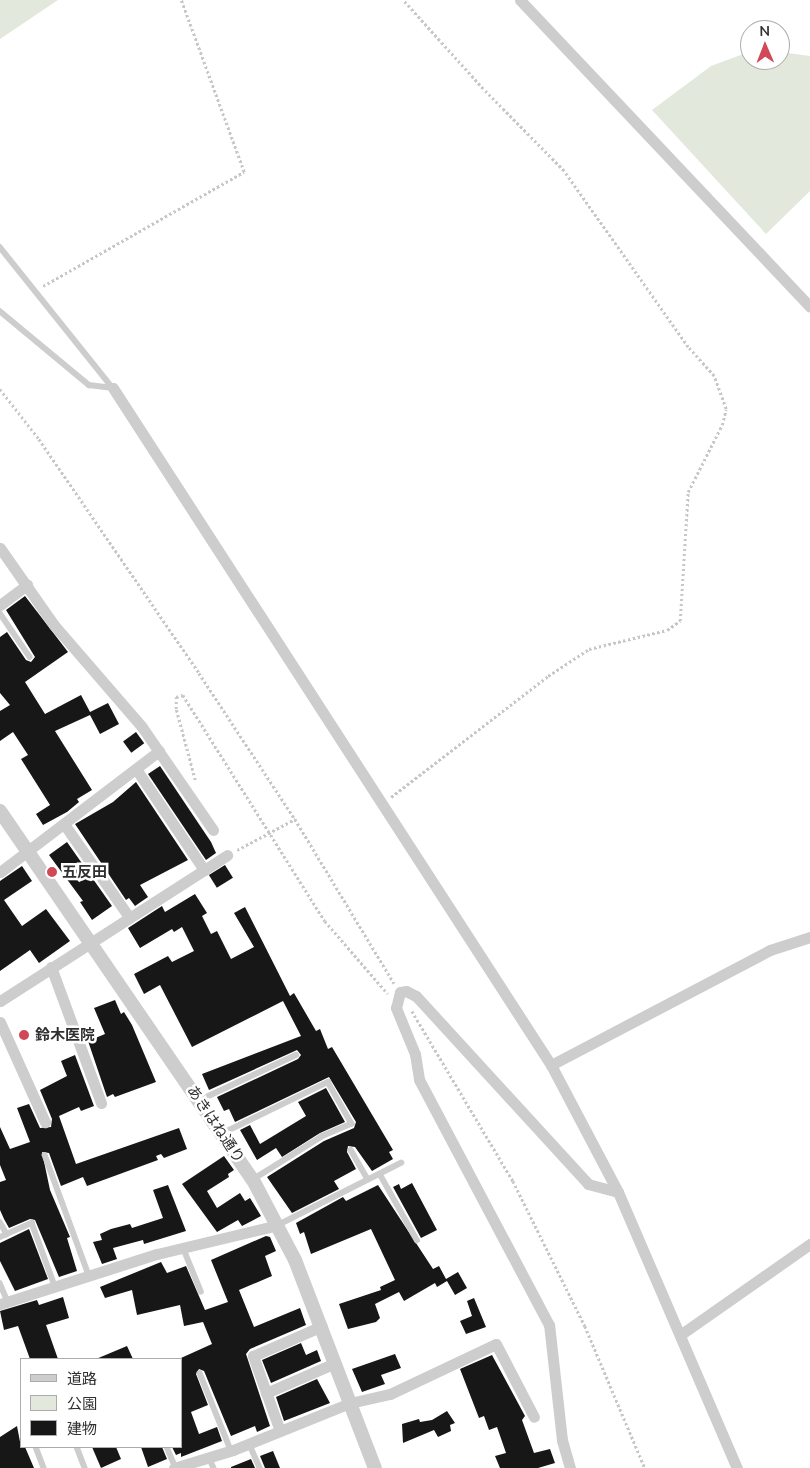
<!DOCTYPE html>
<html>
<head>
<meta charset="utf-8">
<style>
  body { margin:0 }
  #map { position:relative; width:810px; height:1468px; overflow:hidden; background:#fff; font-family:Mulish,"Noto Sans JP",sans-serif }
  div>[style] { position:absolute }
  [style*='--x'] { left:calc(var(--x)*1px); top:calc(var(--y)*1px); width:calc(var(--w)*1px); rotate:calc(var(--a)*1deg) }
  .green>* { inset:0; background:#e3e8dd }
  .building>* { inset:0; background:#171717; transform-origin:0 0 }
  .path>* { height:2.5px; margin-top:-1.25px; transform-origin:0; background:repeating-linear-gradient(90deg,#c7c7c7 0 2.5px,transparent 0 5px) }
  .service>* { height:5.5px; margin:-2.75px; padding:0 2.75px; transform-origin:2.75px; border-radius:2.75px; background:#cdcdcd }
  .minor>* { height:11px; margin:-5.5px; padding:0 5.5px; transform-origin:5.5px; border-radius:5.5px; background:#cdcdcd }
  .tertiary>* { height:14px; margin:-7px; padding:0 7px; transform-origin:7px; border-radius:7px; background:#cdcdcd }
  .dots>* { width:14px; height:14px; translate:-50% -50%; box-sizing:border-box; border:2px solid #fff; border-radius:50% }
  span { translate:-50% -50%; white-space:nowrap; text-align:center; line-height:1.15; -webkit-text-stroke:5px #fff; paint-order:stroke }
  .poi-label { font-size:15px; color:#303030; font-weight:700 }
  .left { translate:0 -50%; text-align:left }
  .street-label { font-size:15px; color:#303030 }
  .legend { position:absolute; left:20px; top:1358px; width:162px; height:90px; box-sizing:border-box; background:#fff; border:1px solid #acacac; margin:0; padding:6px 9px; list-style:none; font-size:15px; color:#303030 }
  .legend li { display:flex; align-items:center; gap:10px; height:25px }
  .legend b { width:25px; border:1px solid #acacac }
  .north { position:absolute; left:740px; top:20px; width:50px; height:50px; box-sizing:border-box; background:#fff; border:1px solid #acacac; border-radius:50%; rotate:359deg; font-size:14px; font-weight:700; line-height:20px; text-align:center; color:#303030 }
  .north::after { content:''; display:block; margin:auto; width:18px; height:22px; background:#d04956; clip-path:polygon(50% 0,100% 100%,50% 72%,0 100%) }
</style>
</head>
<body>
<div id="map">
  <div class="green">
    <i style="clip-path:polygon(0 0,58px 0,0 39px)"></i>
    <i style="clip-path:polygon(780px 52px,810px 56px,810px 191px,766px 234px,652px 110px,711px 66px,746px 53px,750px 53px,750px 60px,780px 60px)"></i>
  </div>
  <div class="building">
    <i style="clip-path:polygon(25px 596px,68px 652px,25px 682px,45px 714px,81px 695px,90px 712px,108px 703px,119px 724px,100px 734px,90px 715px,55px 731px,92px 790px,77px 799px,79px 802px,67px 812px,43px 825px,36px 814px,50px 805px,21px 759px,28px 755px,13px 732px,0 741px,0 711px,10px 705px,0 693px,0 637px,7px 632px,26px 660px,31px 662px,35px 657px,6px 610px)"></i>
    <i style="left:136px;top:732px;width:14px;height:16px;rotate:54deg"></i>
    <i style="clip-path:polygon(160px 766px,211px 842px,216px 853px,206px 860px,148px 774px)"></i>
    <i style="clip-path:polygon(136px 782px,188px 860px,140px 885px,148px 897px,135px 906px,129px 898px,126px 900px,75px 824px,113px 802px)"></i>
    <i style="clip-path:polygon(67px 842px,112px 906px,92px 920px,80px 902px,83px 901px,49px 855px)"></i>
    <i style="left:225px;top:865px;width:15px;height:19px;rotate:58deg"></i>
    <i style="clip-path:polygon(22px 866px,32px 881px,4px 900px,22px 926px,46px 909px,70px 941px,39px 963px,30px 950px,0 971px,0 881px)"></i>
    <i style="clip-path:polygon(195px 894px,207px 913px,202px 916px,211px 934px,217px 931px,231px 959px,254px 947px,234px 913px,245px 907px,290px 996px,294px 993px,316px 1031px,320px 1029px,328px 1049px,332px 1047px,393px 1150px,389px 1152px,393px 1159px,372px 1171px,355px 1147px,348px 1146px,347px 1152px,356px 1169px,334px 1181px,339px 1189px,292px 1213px,267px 1177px,324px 1141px,354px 1128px,356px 1122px,329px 1077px,235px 1122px,229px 1109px,224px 1111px,217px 1097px,298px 1059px,301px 1055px,297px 1050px,209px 1090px,202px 1074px,301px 1036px,283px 1001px,192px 1047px,160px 985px,144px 994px,134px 974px,168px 956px,172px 962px,194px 951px,182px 927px,174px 932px,172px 929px,140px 948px,128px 928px,162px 906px,165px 912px)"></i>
    <i style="clip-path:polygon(115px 1000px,121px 1014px,124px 1012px,132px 1025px,156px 1082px,115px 1097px,113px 1094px,107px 1097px,88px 1041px,105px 1034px,94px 1008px)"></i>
    <i style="clip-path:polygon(75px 1055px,94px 1106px,81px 1111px,79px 1107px,59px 1116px,76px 1164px,179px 1128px,187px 1149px,164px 1158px,161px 1154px,156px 1156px,158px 1160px,87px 1186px,83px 1177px,61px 1186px,49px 1153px,42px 1152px,50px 1190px,70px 1237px,67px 1238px,77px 1271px,59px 1277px,35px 1220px,30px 1219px,9px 1228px,4px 1219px,0 1210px,0 1182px,6px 1180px,0 1165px,0 1127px,10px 1149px,30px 1142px,17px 1108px,29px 1104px,40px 1128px,51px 1127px,52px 1119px,40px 1090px,67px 1076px,61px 1061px)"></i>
    <i style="clip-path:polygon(326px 1088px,345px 1122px,320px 1133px,282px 1157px,276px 1148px,257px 1160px,240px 1130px,250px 1125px,260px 1144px,306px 1116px,298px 1102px)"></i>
    <i style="clip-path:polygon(224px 1156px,234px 1170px,228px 1174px,229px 1177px,207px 1191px,217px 1208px,240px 1193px,245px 1201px,250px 1198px,261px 1216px,242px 1226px,238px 1220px,217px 1232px,182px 1184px)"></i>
    <i style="clip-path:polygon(412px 1183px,437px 1230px,421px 1238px,393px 1187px,399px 1184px,401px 1189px)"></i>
    <i style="clip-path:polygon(168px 1185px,186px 1231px,144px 1244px,143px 1240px,113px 1248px,117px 1259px,102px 1264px,93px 1242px,102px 1240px,100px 1234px,111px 1229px,130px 1224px,132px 1228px,163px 1218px,153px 1190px)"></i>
    <i style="clip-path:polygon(378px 1185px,433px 1269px,439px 1266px,446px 1279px,458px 1272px,467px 1288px,455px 1295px,447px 1281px,437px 1287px,435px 1283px,404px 1301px,399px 1292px,375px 1304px,380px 1318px,376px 1322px,348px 1329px,339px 1304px,381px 1290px,380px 1287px,395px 1280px,371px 1229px,311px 1254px,304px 1232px,300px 1234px,296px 1223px,343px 1197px,346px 1201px)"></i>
    <i style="clip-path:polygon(29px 1229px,48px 1279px,15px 1291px,0 1261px,0 1243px)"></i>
    <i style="clip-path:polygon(266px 1236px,270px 1237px,276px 1251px,265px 1256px,272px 1276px,239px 1290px,254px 1327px,300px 1308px,306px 1325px,250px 1349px,246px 1354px,270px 1426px,257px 1432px,255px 1426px,231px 1436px,204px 1371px,199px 1369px,196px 1374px,208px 1405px,191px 1412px,199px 1434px,217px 1427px,222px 1441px,181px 1457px,181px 1453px,176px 1455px,172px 1447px,181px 1447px,181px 1358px,212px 1344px,203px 1322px,184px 1326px,180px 1305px,137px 1315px,132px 1290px,105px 1298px,100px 1287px,161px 1262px,167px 1273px,186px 1266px,205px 1310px,228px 1302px,211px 1260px)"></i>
    <i style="clip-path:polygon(63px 1297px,69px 1318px,46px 1325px,58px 1359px,30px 1359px,18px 1326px,4px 1330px,0 1311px,37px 1300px,39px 1305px)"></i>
    <i style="clip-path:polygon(474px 1298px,486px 1327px,466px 1334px,460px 1321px,472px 1316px,467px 1301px)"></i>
    <i style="clip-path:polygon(301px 1343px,306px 1355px,317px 1350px,321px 1361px,271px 1383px,262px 1360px)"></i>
    <i style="clip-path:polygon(127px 1346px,133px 1359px,96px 1359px)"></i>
    <i style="clip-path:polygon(395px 1354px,401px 1368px,381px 1375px,385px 1384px,362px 1392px,352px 1369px)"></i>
    <i style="clip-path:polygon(492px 1355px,525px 1416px,522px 1420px,534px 1453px,550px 1449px,555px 1463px,538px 1468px,500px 1468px,495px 1456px,506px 1453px,497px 1427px,489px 1430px,484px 1416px,479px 1418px,460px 1369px)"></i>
    <i style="clip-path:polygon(317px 1379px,330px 1403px,284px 1421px,276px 1397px)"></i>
    <i style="clip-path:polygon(447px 1411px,455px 1423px,450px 1425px,451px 1431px,438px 1437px,434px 1430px,403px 1443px,402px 1424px,419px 1419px,420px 1422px,432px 1420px)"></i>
    <i style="clip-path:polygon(17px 1426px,21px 1447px,25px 1447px,34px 1468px,0 1468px,0 1437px)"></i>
    <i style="clip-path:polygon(92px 1447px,116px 1447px,121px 1459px,101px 1468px)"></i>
    <i style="clip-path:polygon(141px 1447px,162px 1447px,167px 1459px,148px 1467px)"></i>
    <i style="clip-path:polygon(273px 1451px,280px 1468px,265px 1468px,260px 1456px)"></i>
    <i style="clip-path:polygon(251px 1459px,255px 1468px,231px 1468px,231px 1467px)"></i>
  </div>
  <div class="path">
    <i style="--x:43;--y:286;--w:231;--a:-29.6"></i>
    <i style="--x:244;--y:172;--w:183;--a:-110.1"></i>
    <i style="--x:0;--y:389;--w:63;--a:52"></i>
    <i style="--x:39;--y:439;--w:283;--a:55.6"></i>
    <i style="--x:199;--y:673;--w:175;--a:56.7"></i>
    <i style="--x:295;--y:819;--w:192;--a:58.9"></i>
    <i style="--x:195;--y:780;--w:73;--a:-105"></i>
    <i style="--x:176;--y:709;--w:12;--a:-90"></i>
    <i style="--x:176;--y:697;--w:7;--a:-16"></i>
    <i style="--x:183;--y:695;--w:267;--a:57.9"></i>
    <i style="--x:325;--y:921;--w:96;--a:49.2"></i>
    <i style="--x:391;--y:797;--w:198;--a:-37.6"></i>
    <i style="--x:548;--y:676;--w:49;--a:-33.4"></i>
    <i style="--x:589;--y:649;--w:80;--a:-13.7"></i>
    <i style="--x:667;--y:630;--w:16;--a:-35"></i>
    <i style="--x:680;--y:621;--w:129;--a:-86.5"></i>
    <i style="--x:688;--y:492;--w:75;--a:-63.1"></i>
    <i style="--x:722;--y:425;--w:16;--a:-76"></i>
    <i style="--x:726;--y:409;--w:35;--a:-110"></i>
    <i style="--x:714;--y:376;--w:39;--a:-132"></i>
    <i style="--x:688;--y:347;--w:215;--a:-125.2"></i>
    <i style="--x:564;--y:171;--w:115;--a:-134.6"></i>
    <i style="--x:483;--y:89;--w:120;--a:-132"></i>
    <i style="--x:237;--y:850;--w:66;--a:-28.1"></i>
    <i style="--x:412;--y:1011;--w:198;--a:59.3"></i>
    <i style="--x:513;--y:1181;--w:162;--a:63.6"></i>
    <i style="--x:585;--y:1326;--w:154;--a:67.1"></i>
  </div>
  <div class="service">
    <i style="--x:0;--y:247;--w:181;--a:51.3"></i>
    <i style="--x:0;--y:311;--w:116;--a:39.7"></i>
    <i style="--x:89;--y:385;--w:24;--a:7"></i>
    <i style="--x:0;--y:613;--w:53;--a:55.7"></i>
    <i style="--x:200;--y:1100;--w:106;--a:-25.1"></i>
    <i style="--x:223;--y:1133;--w:117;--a:-25.9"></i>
    <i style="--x:328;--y:1082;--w:48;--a:60.3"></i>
    <i style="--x:352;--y:1124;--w:33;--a:157"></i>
    <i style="--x:322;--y:1137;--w:81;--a:148.1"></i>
    <i style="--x:351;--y:1150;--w:34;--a:60"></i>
    <i style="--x:45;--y:1155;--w:128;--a:69.9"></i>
    <i style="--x:380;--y:1174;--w:76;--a:60.7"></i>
    <i style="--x:0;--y:1222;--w:14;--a:60"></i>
    <i style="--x:278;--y:1225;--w:138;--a:-26.8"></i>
    <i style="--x:0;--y:1237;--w:35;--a:-24"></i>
    <i style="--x:32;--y:1223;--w:67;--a:69.9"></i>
    <i style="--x:183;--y:1247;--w:48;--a:67.8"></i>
    <i style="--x:0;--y:1283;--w:21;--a:67"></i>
    <i style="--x:200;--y:1373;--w:83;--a:68.1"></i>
    <i style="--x:249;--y:1443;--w:27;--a:66"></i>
    <i style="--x:36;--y:1447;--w:22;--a:69"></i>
    <i style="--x:77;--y:1447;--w:22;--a:69"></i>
    <i style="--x:167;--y:1447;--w:23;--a:67"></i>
    <i style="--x:209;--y:1457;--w:12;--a:66"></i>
  </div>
  <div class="minor">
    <i style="--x:520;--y:0;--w:422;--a:46.6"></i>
    <i style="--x:113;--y:388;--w:806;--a:57.1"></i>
    <i style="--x:551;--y:1065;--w:144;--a:62.2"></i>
    <i style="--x:618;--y:1192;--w:301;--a:66.7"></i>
    <i style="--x:0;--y:548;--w:94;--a:55"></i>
    <i style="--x:54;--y:625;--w:135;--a:49.2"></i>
    <i style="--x:142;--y:727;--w:125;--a:55.4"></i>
    <i style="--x:0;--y:605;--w:34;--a:-37"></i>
    <i style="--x:136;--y:769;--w:122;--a:56"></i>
    <i style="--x:64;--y:824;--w:113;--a:55"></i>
    <i style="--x:0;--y:872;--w:200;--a:-37.3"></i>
    <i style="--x:51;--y:967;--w:145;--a:69.8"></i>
    <i style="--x:0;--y:1001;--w:270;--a:-32.7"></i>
    <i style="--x:0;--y:1022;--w:110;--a:65.8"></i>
    <i style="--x:551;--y:1065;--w:247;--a:-27.7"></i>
    <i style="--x:770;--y:950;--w:42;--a:-18"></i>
    <i style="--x:0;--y:1304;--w:165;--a:-17.7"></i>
    <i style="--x:157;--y:1254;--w:124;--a:-13.5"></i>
    <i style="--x:680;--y:1335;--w:159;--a:-35"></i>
    <i style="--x:266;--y:1393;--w:75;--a:-23.5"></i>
    <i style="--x:280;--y:1431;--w:80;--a:-109.8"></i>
    <i style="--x:253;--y:1356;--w:75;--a:-23.5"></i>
    <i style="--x:174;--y:1468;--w:62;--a:-17"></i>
    <i style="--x:233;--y:1450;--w:126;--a:-21.9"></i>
    <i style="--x:350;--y:1403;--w:41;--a:-12.7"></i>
    <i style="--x:390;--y:1394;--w:117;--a:-25.3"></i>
    <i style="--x:496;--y:1344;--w:82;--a:62.5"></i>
    <i style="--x:570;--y:1468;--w:29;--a:-106"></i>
    <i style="--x:562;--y:1440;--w:116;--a:-96.4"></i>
    <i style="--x:549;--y:1325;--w:278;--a:-117.9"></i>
    <i style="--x:419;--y:1079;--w:25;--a:-99"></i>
    <i style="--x:415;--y:1054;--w:50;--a:-112.4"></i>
    <i style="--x:396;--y:1008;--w:16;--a:-76"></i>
    <i style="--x:400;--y:992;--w:6;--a:-9"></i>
    <i style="--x:406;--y:991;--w:11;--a:27"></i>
    <i style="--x:416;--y:996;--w:255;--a:47.5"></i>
    <i style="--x:588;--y:1184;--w:31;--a:15"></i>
  </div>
  <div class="tertiary">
    <i style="--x:0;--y:811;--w:447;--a:55.6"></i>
    <i style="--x:253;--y:1180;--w:90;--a:62.3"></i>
    <i style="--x:295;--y:1260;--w:223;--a:69"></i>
  </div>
  <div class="dots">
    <i style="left:52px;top:872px;background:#d04956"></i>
    <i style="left:24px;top:1035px;background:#d04956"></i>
  </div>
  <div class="poi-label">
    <span class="left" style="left:62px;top:872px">五反田</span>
    <span class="left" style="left:35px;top:1035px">鈴木医院</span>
  </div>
  <div class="street-label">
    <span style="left:216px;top:1124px;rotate:56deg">あきはね通り</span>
  </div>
  <ul class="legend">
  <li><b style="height:6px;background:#cdcdcd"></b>道路</li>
  <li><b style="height:14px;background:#e3e8dd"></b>公園</li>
  <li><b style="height:14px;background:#171717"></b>建物</li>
  </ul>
  <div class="north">N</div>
</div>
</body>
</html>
